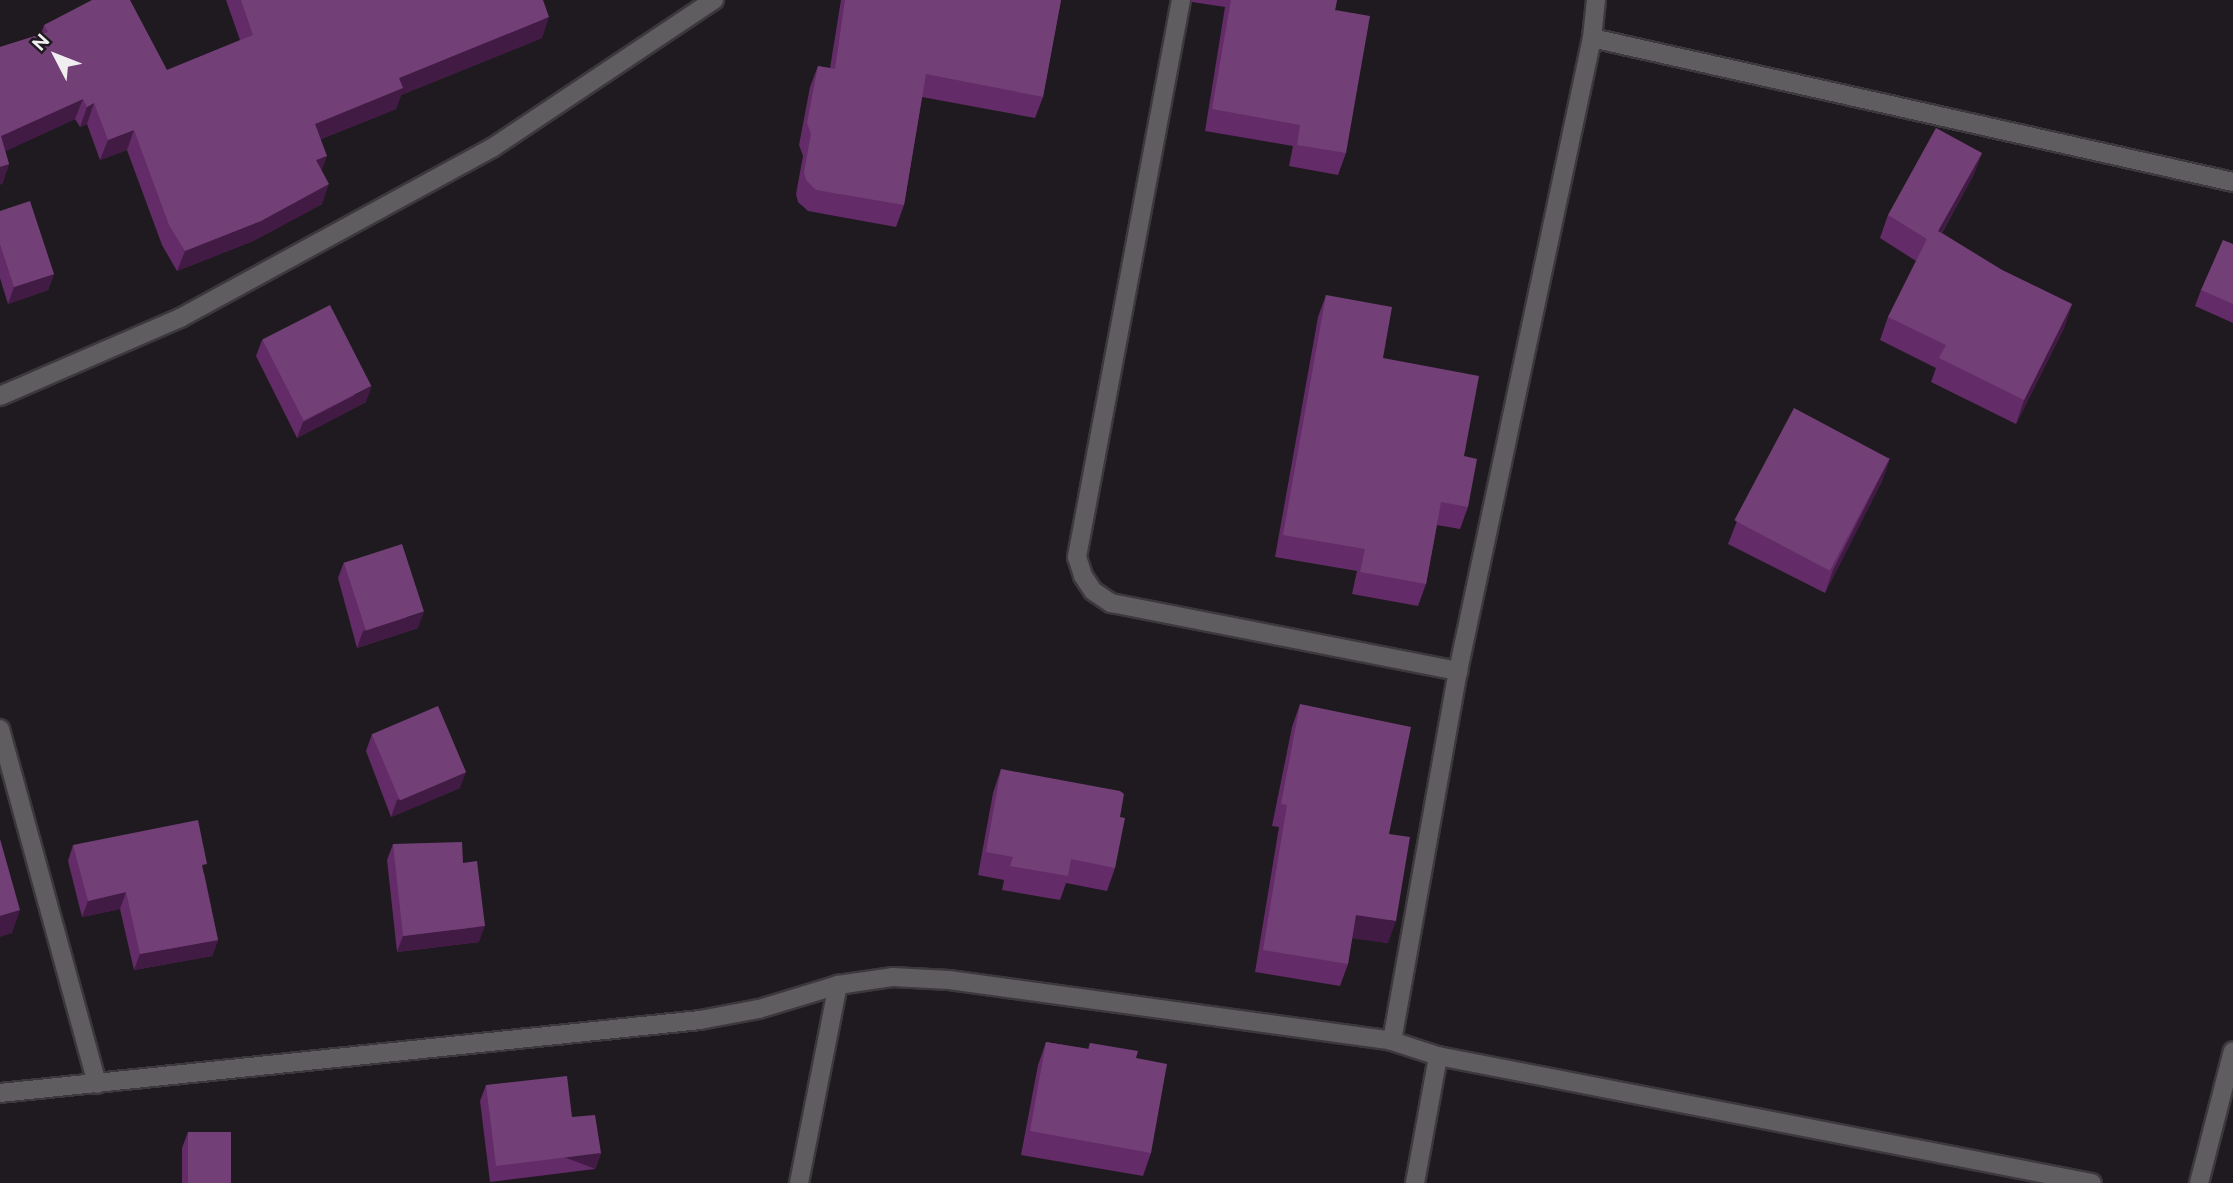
<!DOCTYPE html>
<html>
<head>
<meta charset="utf-8">
<style>
  body { margin:0 }
  #map { position:relative; width:2233px; height:1183px; overflow:hidden; background:#1f1a1f; font-family:Raleway,sans-serif }
  div>[style] { position:absolute }
  [style*='--x'] { left:calc(var(--x)*1px); top:calc(var(--y)*1px); width:calc(var(--w)*1px); rotate:calc(var(--a)*1deg) }
  .roads { filter:drop-shadow(2px 0 #3c383d) drop-shadow(-2px 0 #3c383d) drop-shadow(0 2px #3c383d) drop-shadow(0 -2px #3c383d) }
  .minor>* { height:18px; margin:-9px; padding:0 9px; transform-origin:9px; border-radius:9px; background:#605d60 }
  .wall>* { inset:0; background:#632b67 }
  .shaded-wall>* { inset:0; background:#411b44; transform-origin:0 0 }
  .building>* { inset:0; background:#724076; transform-origin:0 0 }
  span { translate:-50% -50%; white-space:nowrap; text-align:center; line-height:1.15; -webkit-text-stroke:6px #1f1a1f; paint-order:stroke }
  .north { position:absolute; left:21px; top:21px; width:70px; height:70px; -webkit-text-stroke:5px #1f1a1f; paint-order:stroke; rotate:312deg; font-size:19px; font-weight:700; line-height:28px; text-align:center; color:#f1eef2 }
  .north::after { content:''; display:block; margin:auto; width:24px; height:32px; background:#f1eef2; clip-path:polygon(50% 0,100% 100%,50% 72%,0 100%) }
</style>
</head>
<body>
<div id="map">
  <div class="roads">
    <div class="minor">
      <i style="--x:1181;--y:0;--w:567;--a:100.58"></i>
      <i style="--x:1077;--y:557;--w:20;--a:72"></i>
      <i style="--x:1083;--y:576;--w:18;--a:56"></i>
      <i style="--x:1093;--y:591;--w:22;--a:34"></i>
      <i style="--x:1111;--y:603;--w:354;--a:11.1"></i>
      <i style="--x:1592;--y:38;--w:657;--a:12.66"></i>
      <i style="--x:0;--y:396;--w:196;--a:-23.4"></i>
      <i style="--x:180;--y:318;--w:355;--a:-28.6"></i>
      <i style="--x:492;--y:148;--w:267;--a:-33.7"></i>
      <i style="--x:0;--y:729;--w:368;--a:74.7"></i>
      <i style="--x:1392;--y:1041;--w:376;--a:-79.9"></i>
      <i style="--x:1458;--y:671;--w:647;--a:-78.05"></i>
      <i style="--x:1592;--y:38;--w:38;--a:-84"></i>
      <i style="--x:0;--y:1093;--w:704;--a:-5.95"></i>
      <i style="--x:700;--y:1020;--w:60;--a:-10.6"></i>
      <i style="--x:759;--y:1009;--w:83;--a:-16.9"></i>
      <i style="--x:838;--y:985;--w:56;--a:-8.3"></i>
      <i style="--x:893;--y:977;--w:56;--a:3.1"></i>
      <i style="--x:949;--y:980;--w:447;--a:7.8"></i>
      <i style="--x:1392;--y:1041;--w:48;--a:18.1"></i>
      <i style="--x:1438;--y:1056;--w:666;--a:10.99"></i>
      <i style="--x:799;--y:1183;--w:202;--a:-78.9"></i>
      <i style="--x:1415;--y:1183;--w:129;--a:-79.7"></i>
      <i style="--x:2199;--y:1183;--w:136;--a:-75.6"></i>
    </div>
  </div>
  <div class="wall">
    <i style="clip-path:polygon(226px 0,543px 0,542px 38px,401px 95px,396px 109px,321px 139px,322px 204px,253px 241px,177px 271px,162px 245px,127px 150px,100px 160px,87px 124px,80px 127px,75px 119px,5px 151px,9px 164px,2px 184px,0 47px,41px 34px,44px 25px,167px 70px,240px 40px)"></i>
    <i style="clip-path:polygon(841px 0,1061px 0,1043px 97px,1035px 118px,922px 97px,904px 205px,896px 227px,808px 211px,798px 202px,796px 194px,803px 156px,799px 145px,810px 87px,818px 66px,830px 68px)"></i>
    <i style="clip-path:polygon(1191px 0,1337px 0,1335px 10px,1346px 153px,1338px 175px,1289px 166px,1293px 146px,1205px 131px,1225px 7px,1192px 2px)"></i>
    <i style="clip-path:polygon(1982px 153px,1973px 176px,1942px 233px,2002px 270px,2072px 304px,2064px 328px,2016px 424px,1931px 382px,1936px 368px,1880px 340px,1888px 317px,1916px 261px,1880px 238px,1888px 215px)"></i>
    <i style="clip-path:polygon(0 211px,54px 274px,48px 290px,8px 304px,0 278px)"></i>
    <i style="clip-path:polygon(2233px 244px,2233px 323px,2195px 306px,2201px 290px)"></i>
    <i style="clip-path:polygon(1326px 295px,1383px 358px,1464px 456px,1468px 507px,1460px 529px,1437px 525px,1426px 584px,1418px 606px,1352px 594px,1357px 571px,1275px 557px,1318px 317px)"></i>
    <i style="clip-path:polygon(262px 340px,366px 402px,297px 438px,256px 356px)"></i>
    <i style="clip-path:polygon(1890px 458px,1882px 481px,1825px 593px,1728px 544px,1737px 521px)"></i>
    <i style="clip-path:polygon(344px 562px,418px 628px,357px 648px,338px 578px)"></i>
    <i style="clip-path:polygon(1300px 704px,1389px 834px,1388px 943px,1352px 938px,1348px 964px,1340px 986px,1255px 972px,1279px 827px,1272px 826px,1292px 727px)"></i>
    <i style="clip-path:polygon(372px 734px,460px 788px,391px 817px,366px 751px)"></i>
    <i style="clip-path:polygon(1001px 769px,1120px 817px,1115px 868px,1107px 891px,1066px 883px,1060px 900px,1002px 890px,1004px 880px,978px 875px,993px 793px)"></i>
    <i style="clip-path:polygon(393px 844px,463px 863px,479px 942px,397px 952px,387px 860px)"></i>
    <i style="clip-path:polygon(73px 845px,204px 873px,218px 940px,212px 956px,134px 970px,120px 909px,82px 917px,68px 861px)"></i>
    <i style="clip-path:polygon(1046px 1042px,1088px 1049px,1090px 1043px,1136px 1058px,1151px 1153px,1143px 1176px,1021px 1155px,1038px 1065px)"></i>
    <i style="clip-path:polygon(486px 1085px,572px 1117px,601px 1153px,595px 1169px,490px 1182px,480px 1101px)"></i>
    <i style="clip-path:polygon(188px 1132px,230px 1183px,182px 1183px,182px 1148px)"></i>
  </div>
  <div class="shaded-wall">
    <i style="clip-path:polygon(549px 17px,542px 38px,401px 95px,396px 109px,308px 144px,315px 124px,399px 78px)"></i>
    <i style="clip-path:polygon(83px 99px,75px 119px,0 154px,1px 136px)"></i>
    <i style="clip-path:polygon(94px 103px,87px 124px,80px 127px,87px 107px)"></i>
    <i style="clip-path:polygon(134px 130px,127px 150px,100px 160px,108px 140px)"></i>
    <i style="clip-path:polygon(1982px 153px,1973px 176px,1930px 254px,1938px 231px)"></i>
    <i style="clip-path:polygon(327px 156px,320px 176px,316px 160px)"></i>
    <i style="clip-path:polygon(9px 164px,2px 184px,0 185px,0 167px)"></i>
    <i style="clip-path:polygon(329px 184px,322px 204px,253px 241px,177px 271px,185px 251px)"></i>
    <i style="clip-path:polygon(54px 274px,48px 290px,8px 304px,14px 287px)"></i>
    <i style="clip-path:polygon(2072px 304px,2064px 328px,2016px 424px,2024px 400px)"></i>
    <i style="clip-path:polygon(372px 386px,366px 402px,297px 438px,303px 422px)"></i>
    <i style="clip-path:polygon(1890px 458px,1882px 481px,1825px 593px,1833px 570px)"></i>
    <i style="clip-path:polygon(424px 612px,418px 628px,357px 648px,363px 631px)"></i>
    <i style="clip-path:polygon(466px 772px,460px 788px,391px 817px,397px 800px)"></i>
    <i style="clip-path:polygon(126px 892px,120px 909px,82px 917px,88px 901px)"></i>
    <i style="clip-path:polygon(20px 910px,12px 933px,0 937px,0 916px)"></i>
    <i style="clip-path:polygon(1356px 915px,1396px 921px,1388px 943px,1348px 938px)"></i>
    <i style="clip-path:polygon(485px 926px,479px 942px,397px 952px,403px 936px)"></i>
    <i style="clip-path:polygon(218px 940px,212px 956px,134px 970px,140px 954px)"></i>
    <i style="left:601px;top:1153px;width:17px;height:106px;rotate:111deg"></i>
  </div>
  <div class="building">
    <i style="clip-path:polygon(92px 0,130px 0,167px 70px,253px 35px,241px 0,543px 0,549px 17px,399px 78px,403px 88px,315px 124px,327px 156px,316px 160px,329px 184px,261px 221px,185px 251px,169px 225px,134px 130px,108px 140px,94px 103px,87px 107px,83px 99px,1px 136px,9px 164px,0 167px,0 47px,48px 32px,44px 25px)"></i>
    <i style="clip-path:polygon(845px 0,1061px 0,1043px 97px,926px 74px,904px 205px,816px 190px,806px 180px,804px 172px,811px 134px,807px 123px,818px 66px,835px 69px)"></i>
    <i style="clip-path:polygon(1231px 0,1337px 0,1335px 10px,1370px 16px,1346px 153px,1297px 145px,1300px 125px,1212px 109px)"></i>
    <i style="clip-path:polygon(1936px 128px,1982px 153px,1938px 231px,2002px 270px,2072px 304px,2024px 400px,1939px 358px,1946px 345px,1888px 317px,1927px 239px,1888px 215px)"></i>
    <i style="clip-path:polygon(30px 201px,54px 274px,14px 287px,0 244px,0 211px)"></i>
    <i style="clip-path:polygon(2223px 240px,2233px 244px,2233px 304px,2201px 290px)"></i>
    <i style="clip-path:polygon(1326px 295px,1392px 307px,1383px 358px,1479px 376px,1464px 456px,1477px 459px,1468px 507px,1441px 502px,1426px 584px,1360px 572px,1365px 549px,1283px 535px)"></i>
    <i style="left:330px;top:305px;width:91px;height:76px;rotate:63deg"></i>
    <i style="left:1794px;top:408px;width:108px;height:127px;rotate:28deg"></i>
    <i style="left:402px;top:544px;width:71px;height:61px;rotate:72deg"></i>
    <i style="clip-path:polygon(1300px 704px,1411px 727px,1389px 834px,1410px 837px,1396px 921px,1356px 915px,1348px 964px,1263px 950px,1287px 805px,1281px 804px)"></i>
    <i style="left:438px;top:706px;width:72px;height:72px;rotate:67deg"></i>
    <i style="clip-path:polygon(1001px 769px,1120px 791px,1124px 794px,1120px 817px,1125px 818px,1115px 868px,1071px 859px,1068px 876px,1010px 866px,1013px 857px,986px 852px)"></i>
    <i style="clip-path:polygon(198px 820px,207px 864px,202px 865px,218px 940px,140px 954px,126px 892px,88px 901px,73px 845px)"></i>
    <i style="clip-path:polygon(0 839px,20px 910px,0 916px)"></i>
    <i style="clip-path:polygon(462px 842px,463px 863px,477px 861px,485px 926px,403px 936px,393px 844px)"></i>
    <i style="clip-path:polygon(1046px 1042px,1089px 1049px,1090px 1043px,1138px 1051px,1136px 1058px,1167px 1064px,1151px 1153px,1030px 1131px)"></i>
    <i style="clip-path:polygon(567px 1076px,572px 1117px,595px 1115px,601px 1153px,496px 1166px,486px 1085px)"></i>
    <i style="left:188px;top:1132px;width:43px;height:51px"></i>
  </div>
  <div class="north">N</div>
</div>
</body>
</html>
